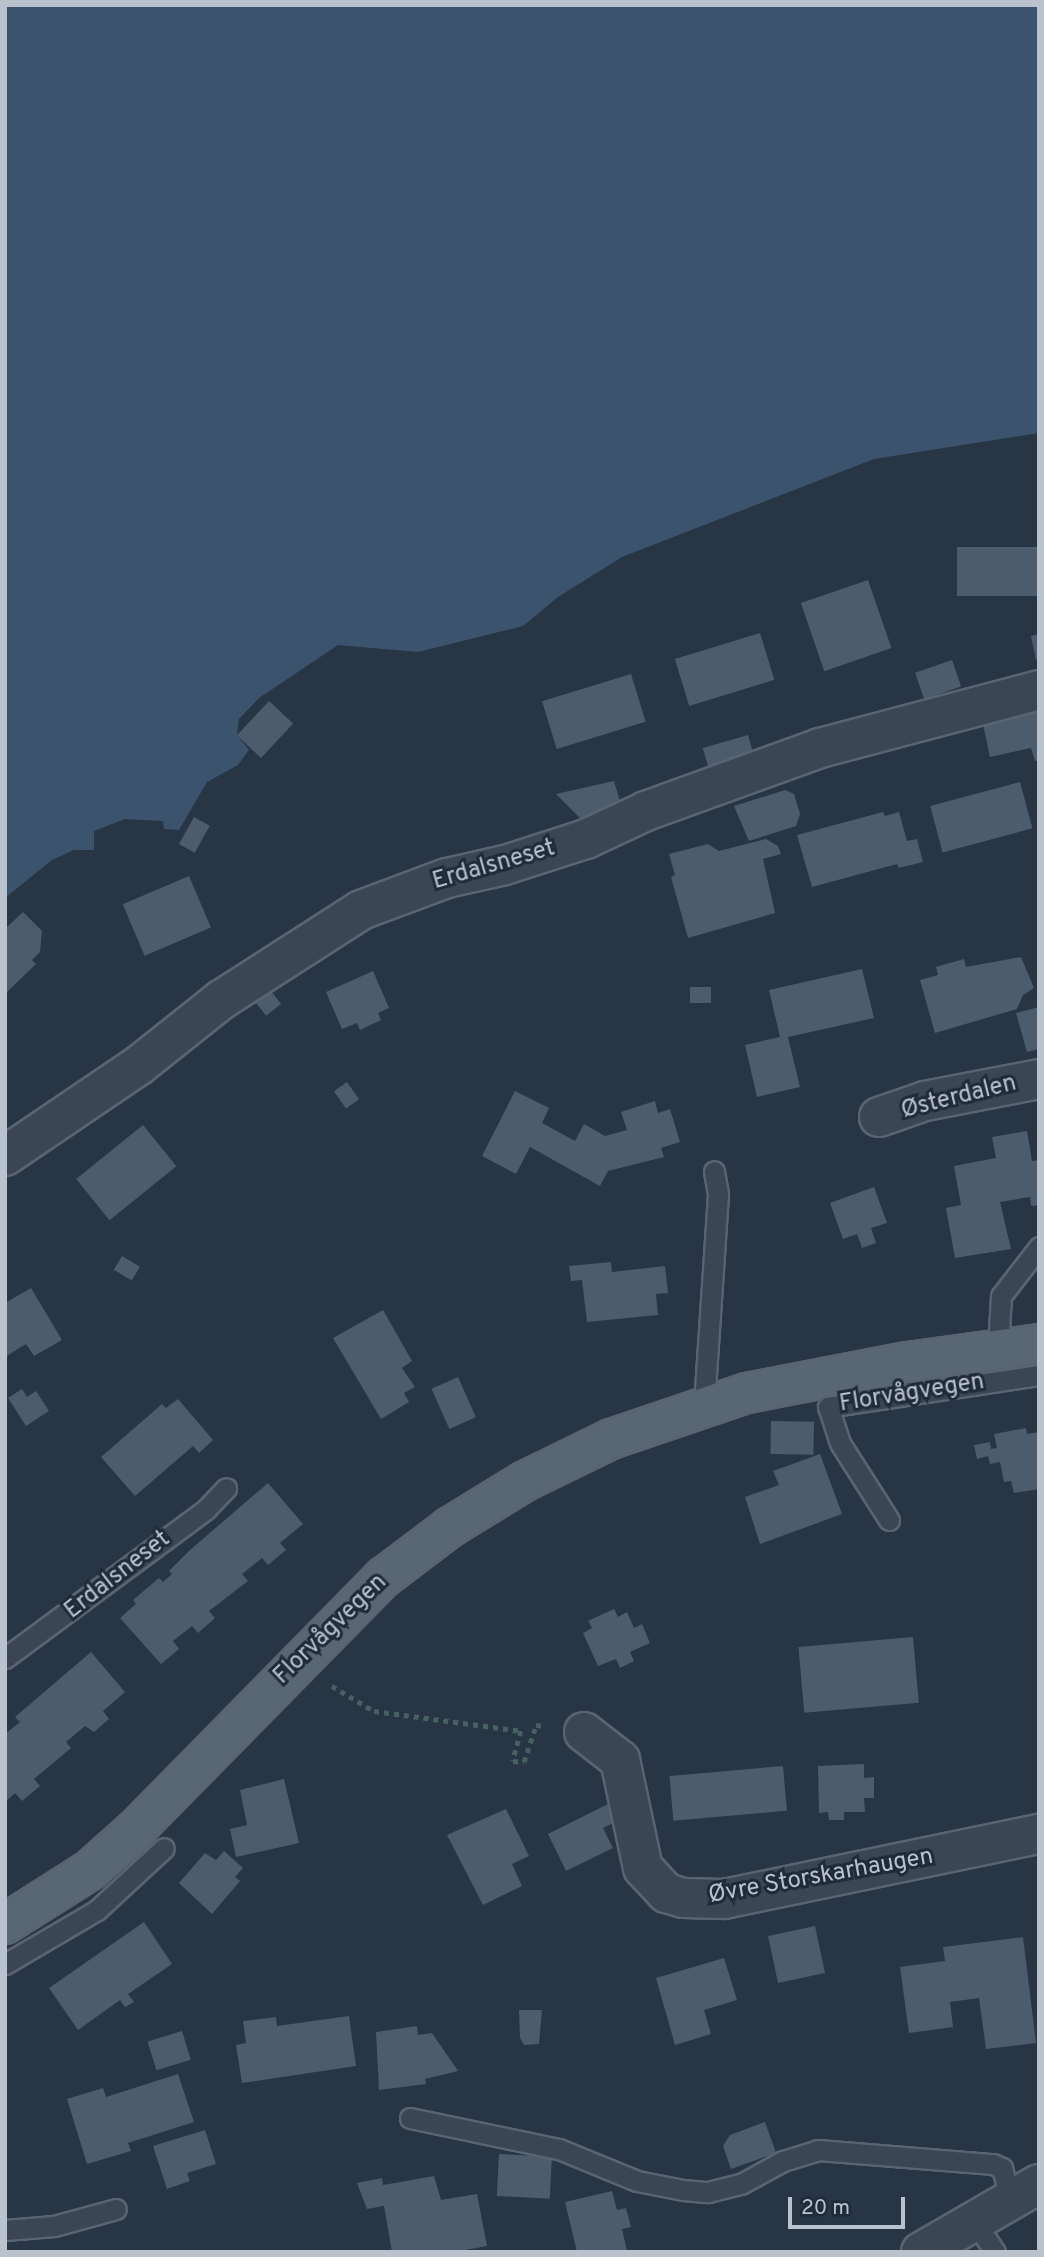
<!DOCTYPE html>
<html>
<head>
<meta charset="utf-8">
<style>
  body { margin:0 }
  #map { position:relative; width:1044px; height:2257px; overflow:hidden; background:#273544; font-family:Overpass,sans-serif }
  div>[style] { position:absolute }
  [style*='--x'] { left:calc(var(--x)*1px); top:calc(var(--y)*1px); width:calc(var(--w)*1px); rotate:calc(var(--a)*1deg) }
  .water>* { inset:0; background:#3c536d }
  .building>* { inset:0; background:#4d5c6d; transform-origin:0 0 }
  .path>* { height:4.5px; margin-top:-2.25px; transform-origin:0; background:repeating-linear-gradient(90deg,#476061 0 5px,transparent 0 10px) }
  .roads { filter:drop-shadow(2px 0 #5a6471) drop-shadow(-2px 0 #5a6471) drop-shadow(0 2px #5a6471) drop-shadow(0 -2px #5a6471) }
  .service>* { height:19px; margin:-9.5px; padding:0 9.5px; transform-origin:9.5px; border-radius:9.5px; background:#3b4654 }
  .minor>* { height:38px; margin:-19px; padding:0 19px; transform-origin:19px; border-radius:19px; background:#3b4654 }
  .primary>* { height:38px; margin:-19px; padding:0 19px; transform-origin:19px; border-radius:19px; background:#596674 }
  span { translate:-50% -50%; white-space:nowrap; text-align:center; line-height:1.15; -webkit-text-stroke:6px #202b39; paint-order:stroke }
  .street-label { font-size:24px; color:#b9c2cd }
  .frame { position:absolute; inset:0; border:7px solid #b9c2cd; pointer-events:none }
  .scale { position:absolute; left:788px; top:2197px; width:117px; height:32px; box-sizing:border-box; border:4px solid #b9c2cd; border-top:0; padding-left:9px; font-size:21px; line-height:24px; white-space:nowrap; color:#b9c2cd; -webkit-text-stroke:5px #202b39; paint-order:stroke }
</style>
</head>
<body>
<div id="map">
  <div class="water">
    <i style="clip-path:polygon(5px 5px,1039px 5px,1039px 433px,874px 459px,622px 557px,558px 597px,523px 626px,418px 652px,338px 645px,259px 698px,239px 719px,237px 735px,249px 750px,238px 765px,207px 782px,179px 830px,164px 829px,163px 821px,125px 819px,94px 831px,94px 850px,74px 850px,52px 860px,5px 898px)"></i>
  </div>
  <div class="building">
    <i style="left:1039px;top:547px;width:49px;height:82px;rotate:90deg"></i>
    <i style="left:868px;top:580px;width:72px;height:71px;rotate:71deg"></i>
    <i style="left:760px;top:633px;width:49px;height:89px;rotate:73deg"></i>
    <i style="clip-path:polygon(1039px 634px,1039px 659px,1036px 660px,1031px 636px)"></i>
    <i style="left:952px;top:660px;width:28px;height:39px;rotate:71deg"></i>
    <i style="left:631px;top:674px;width:50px;height:93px;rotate:73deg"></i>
    <i style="left:269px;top:701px;width:33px;height:47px;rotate:43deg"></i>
    <i style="clip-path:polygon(1039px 708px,1039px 760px,1035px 761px,1031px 748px,990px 757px,982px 720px)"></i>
    <i style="left:748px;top:735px;width:25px;height:47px;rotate:74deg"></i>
    <i style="clip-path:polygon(614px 781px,622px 808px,583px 821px,556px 794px)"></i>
    <i style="left:1020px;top:782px;width:48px;height:93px;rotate:75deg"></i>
    <i style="clip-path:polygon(785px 790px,794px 794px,800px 814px,796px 826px,749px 841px,734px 806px)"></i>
    <i style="clip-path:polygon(883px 812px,885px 816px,899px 812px,907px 841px,917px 839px,923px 862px,899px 868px,897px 864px,812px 887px,797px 835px)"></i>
    <i style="left:194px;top:817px;width:18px;height:31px;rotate:29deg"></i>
    <i style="clip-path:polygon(766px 839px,778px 846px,781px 854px,763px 859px,775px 913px,688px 938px,671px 877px,675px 875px,669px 854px,708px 844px,719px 851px)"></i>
    <i style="left:189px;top:876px;width:56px;height:72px;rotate:67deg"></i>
    <i style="clip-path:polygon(23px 912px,42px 931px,40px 952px,32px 960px,36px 964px,7px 992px,5px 929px)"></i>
    <i style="clip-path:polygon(1021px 957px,1034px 988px,1023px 995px,1017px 1009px,935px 1033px,920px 980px,938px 975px,936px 967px,964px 959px,966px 967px)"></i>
    <i style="clip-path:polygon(862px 969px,874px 1018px,788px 1037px,800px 1087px,757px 1097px,745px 1045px,780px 1037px,769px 990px)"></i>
    <i style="clip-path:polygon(373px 971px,389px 1008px,378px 1013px,381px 1020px,360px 1030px,357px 1023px,342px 1029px,326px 992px)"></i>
    <i style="left:267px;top:986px;width:23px;height:19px;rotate:52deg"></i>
    <i style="left:690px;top:987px;width:21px;height:16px"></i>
    <i style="clip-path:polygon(1039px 1007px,1039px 1049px,1027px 1052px,1016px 1013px)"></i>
    <i style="left:347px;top:1082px;width:21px;height:16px;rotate:55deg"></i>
    <i style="clip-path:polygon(515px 1091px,549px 1108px,542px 1123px,575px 1141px,584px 1124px,605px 1136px,627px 1130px,621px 1112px,655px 1101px,658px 1113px,670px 1109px,680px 1142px,661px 1148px,664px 1157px,608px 1171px,600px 1186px,530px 1147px,516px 1174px,482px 1156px)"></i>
    <i style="left:143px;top:1125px;width:53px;height:86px;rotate:51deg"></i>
    <i style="clip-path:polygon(1027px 1131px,1032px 1161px,1039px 1160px,1039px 1205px,1031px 1206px,1030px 1197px,1000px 1202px,1011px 1249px,955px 1258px,946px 1208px,961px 1205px,954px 1166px,996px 1158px,992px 1137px)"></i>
    <i style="clip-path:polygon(874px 1187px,887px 1223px,871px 1228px,876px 1243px,862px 1248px,857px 1234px,843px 1239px,830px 1203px)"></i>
    <i style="left:122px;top:1256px;width:21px;height:16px;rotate:31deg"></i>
    <i style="clip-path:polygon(611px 1262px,612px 1272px,665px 1266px,668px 1293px,656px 1294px,658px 1315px,587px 1322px,582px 1280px,571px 1281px,569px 1266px)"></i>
    <i style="clip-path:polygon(31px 1288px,62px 1340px,34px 1356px,26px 1344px,5px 1357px,5px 1303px)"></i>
    <i style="clip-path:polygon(383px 1310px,412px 1361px,402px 1368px,415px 1387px,404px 1393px,409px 1402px,381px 1419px,333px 1338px)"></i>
    <i style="left:458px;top:1377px;width:44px;height:29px;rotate:66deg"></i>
    <i style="clip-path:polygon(22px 1389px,27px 1397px,36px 1391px,49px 1411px,26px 1426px,8px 1398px)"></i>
    <i style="clip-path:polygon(178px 1399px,213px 1440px,199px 1453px,193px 1446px,135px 1496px,101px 1457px,162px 1404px,166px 1408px)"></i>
    <i style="left:771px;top:1421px;width:43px;height:33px;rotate:1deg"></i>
    <i style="clip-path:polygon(1026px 1428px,1027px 1434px,1039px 1432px,1039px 1489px,1014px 1493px,1011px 1481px,1004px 1482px,1000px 1462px,990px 1464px,988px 1456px,977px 1459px,974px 1445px,990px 1442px,991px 1449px,997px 1448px,994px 1434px)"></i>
    <i style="clip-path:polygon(820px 1454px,842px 1514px,760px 1544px,745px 1497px,779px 1485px,773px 1471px)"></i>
    <i style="clip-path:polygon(268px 1483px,303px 1524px,280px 1543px,286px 1550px,268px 1565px,262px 1558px,242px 1574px,248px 1581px,209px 1611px,215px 1618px,198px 1633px,192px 1626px,173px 1641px,179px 1649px,161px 1664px,120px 1618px,136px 1604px,133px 1600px,159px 1578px,163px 1582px,172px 1574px,169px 1571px,190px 1550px)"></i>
    <i style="clip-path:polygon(614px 1609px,618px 1617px,627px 1612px,634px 1628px,642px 1624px,650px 1643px,630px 1652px,634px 1661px,620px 1668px,616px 1659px,598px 1666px,583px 1633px,592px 1628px,588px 1621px)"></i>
    <i style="left:913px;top:1637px;width:66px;height:115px;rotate:85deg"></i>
    <i style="clip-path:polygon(91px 1652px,125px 1692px,103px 1711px,109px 1719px,94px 1732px,85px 1726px,66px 1742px,71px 1748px,34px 1779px,40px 1786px,22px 1801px,15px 1793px,5px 1802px,5px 1734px,20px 1722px,15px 1717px)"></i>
    <i style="clip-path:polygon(864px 1764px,864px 1778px,874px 1777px,874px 1798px,864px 1798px,865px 1812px,844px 1812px,844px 1820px,829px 1820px,828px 1812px,819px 1813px,818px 1766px)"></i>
    <i style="left:783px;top:1766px;width:45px;height:114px;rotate:85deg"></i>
    <i style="clip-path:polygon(284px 1779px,299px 1843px,236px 1857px,230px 1829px,247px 1825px,240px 1790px)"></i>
    <i style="clip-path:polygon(614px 1801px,623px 1818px,603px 1828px,613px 1848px,566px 1871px,548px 1834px)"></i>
    <i style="clip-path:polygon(506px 1809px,529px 1856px,512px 1864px,522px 1886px,483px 1905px,447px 1835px)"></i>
    <i style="clip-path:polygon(224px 1851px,243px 1868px,235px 1877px,240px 1881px,212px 1914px,179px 1883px,205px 1853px,216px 1860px)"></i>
    <i style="clip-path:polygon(144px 1922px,172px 1964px,128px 1994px,134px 2002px,125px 2007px,120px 2000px,78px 2030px,49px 1988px)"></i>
    <i style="left:815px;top:1926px;width:48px;height:48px;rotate:78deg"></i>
    <i style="clip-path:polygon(1023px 1937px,1036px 2043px,986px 2049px,979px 1998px,950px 2002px,953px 2027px,909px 2033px,900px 1967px,945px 1961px,943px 1947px)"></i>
    <i style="clip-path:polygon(724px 1958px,737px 2000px,704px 2010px,711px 2034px,675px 2045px,656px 1978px)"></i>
    <i style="clip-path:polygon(519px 2010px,542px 2010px,539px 2044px,524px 2045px,520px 2038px)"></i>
    <i style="clip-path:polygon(349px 2016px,356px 2066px,242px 2083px,236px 2045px,246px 2043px,243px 2021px,276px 2017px,277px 2026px)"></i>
    <i style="clip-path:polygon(417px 2026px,418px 2035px,432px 2033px,458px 2071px,425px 2079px,426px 2084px,379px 2090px,376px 2032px)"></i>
    <i style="left:182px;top:2031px;width:30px;height:36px;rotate:73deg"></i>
    <i style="clip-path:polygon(178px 2074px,194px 2122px,128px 2143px,131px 2151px,87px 2164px,67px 2099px,103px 2088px,106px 2097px)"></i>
    <i style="clip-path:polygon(765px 2122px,776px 2153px,731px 2169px,723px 2146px,730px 2135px)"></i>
    <i style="clip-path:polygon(205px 2130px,216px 2164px,187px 2173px,190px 2181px,167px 2189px,153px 2146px)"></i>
    <i style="left:499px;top:2154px;width:53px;height:42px;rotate:3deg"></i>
    <i style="clip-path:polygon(434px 2176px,441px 2200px,477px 2194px,487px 2246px,454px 2252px,392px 2252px,384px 2206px,367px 2209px,357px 2183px,382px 2178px,383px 2185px)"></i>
    <i style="clip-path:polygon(612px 2191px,617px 2210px,626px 2208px,631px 2227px,622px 2229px,627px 2251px,577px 2252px,565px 2202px)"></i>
  </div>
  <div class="path">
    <i style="--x:332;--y:1686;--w:49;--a:30.8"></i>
    <i style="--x:374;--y:1711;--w:148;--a:7.7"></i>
    <i style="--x:521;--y:1731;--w:31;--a:105"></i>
    <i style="--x:513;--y:1761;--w:11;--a:5"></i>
    <i style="--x:524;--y:1762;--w:39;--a:-72"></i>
    <i style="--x:536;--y:1725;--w:9;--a:6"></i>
  </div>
  <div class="roads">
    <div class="service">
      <i style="--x:998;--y:1347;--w:51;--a:-86.6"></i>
      <i style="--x:1001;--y:1296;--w:62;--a:-52.2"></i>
      <i style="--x:704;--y:1405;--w:211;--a:-86.2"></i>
      <i style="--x:718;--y:1194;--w:23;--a:-100"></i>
      <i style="--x:889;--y:1520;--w:91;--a:-122.5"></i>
      <i style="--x:840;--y:1443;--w:38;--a:-108"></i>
      <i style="--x:828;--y:1407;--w:213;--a:-8.6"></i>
      <i style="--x:5;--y:1658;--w:250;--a:-36.5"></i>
      <i style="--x:206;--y:1509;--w:29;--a:-46"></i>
      <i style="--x:5;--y:1964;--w:107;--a:-30.4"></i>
      <i style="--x:97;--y:1910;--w:91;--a:-42.8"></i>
      <i style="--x:410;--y:2118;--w:152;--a:11.8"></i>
      <i style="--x:559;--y:2149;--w:84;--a:22.3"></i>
      <i style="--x:637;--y:2181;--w:47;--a:11.1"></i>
      <i style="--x:683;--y:2190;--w:25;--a:5"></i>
      <i style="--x:708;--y:2192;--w:34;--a:-14"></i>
      <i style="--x:741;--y:2184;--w:48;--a:-28.7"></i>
      <i style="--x:783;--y:2161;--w:37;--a:-17"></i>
      <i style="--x:818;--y:2150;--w:176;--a:4.6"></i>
      <i style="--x:993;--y:2164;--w:10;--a:24"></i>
      <i style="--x:1002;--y:2168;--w:30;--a:75"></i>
      <i style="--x:972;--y:2218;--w:41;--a:55.9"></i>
      <i style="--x:5;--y:2230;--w:49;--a:-4.7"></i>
      <i style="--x:54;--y:2226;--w:64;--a:-15.3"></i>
    </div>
    <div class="minor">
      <i style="--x:879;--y:1117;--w:49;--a:-19.2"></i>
      <i style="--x:925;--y:1101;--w:116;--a:-10.9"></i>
      <i style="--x:5;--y:1156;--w:161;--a:-34.1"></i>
      <i style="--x:138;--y:1066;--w:106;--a:-38.5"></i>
      <i style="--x:221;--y:1000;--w:166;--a:-32.7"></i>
      <i style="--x:361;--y:910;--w:92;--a:-20.4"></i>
      <i style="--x:447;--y:878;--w:59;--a:-12.6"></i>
      <i style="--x:505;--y:865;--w:85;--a:-17.8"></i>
      <i style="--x:586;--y:839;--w:66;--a:-25"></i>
      <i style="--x:646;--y:811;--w:185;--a:-19.9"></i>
      <i style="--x:820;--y:748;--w:227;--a:-14.8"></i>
      <i style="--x:584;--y:1732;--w:46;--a:37.9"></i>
      <i style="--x:620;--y:1760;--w:110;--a:78"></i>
      <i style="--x:643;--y:1868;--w:34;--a:47"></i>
      <i style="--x:666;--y:1893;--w:18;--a:16"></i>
      <i style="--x:683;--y:1898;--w:41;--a:1.4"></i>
      <i style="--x:724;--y:1899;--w:322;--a:-11.7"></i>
      <i style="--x:921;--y:2252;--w:136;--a:-30"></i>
    </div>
    <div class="primary">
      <i style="--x:5;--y:1924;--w:101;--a:-32.4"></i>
      <i style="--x:90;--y:1870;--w:62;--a:-41.7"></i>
      <i style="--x:136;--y:1829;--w:354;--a:-45.5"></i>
      <i style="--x:384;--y:1577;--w:83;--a:-37.1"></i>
      <i style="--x:450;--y:1527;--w:88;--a:-31.5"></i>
      <i style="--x:525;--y:1481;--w:96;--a:-26"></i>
      <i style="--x:611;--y:1439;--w:144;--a:-18.7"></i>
      <i style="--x:747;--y:1393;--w:163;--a:-11"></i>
      <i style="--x:907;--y:1362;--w:133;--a:-7.8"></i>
    </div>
  </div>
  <div class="street-label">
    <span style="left:494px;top:866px;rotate:-16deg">Erdalsneset</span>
    <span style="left:959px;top:1098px;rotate:-14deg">Østerdalen</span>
    <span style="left:912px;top:1394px;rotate:-9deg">Florvågvegen</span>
    <span style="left:118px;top:1576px;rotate:-38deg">Erdalsneset</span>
    <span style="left:331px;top:1630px;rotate:-44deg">Florvågvegen</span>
    <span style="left:821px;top:1877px;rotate:-10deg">Øvre Storskarhaugen</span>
  </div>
  <div class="frame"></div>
  <div class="scale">20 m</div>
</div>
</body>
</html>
